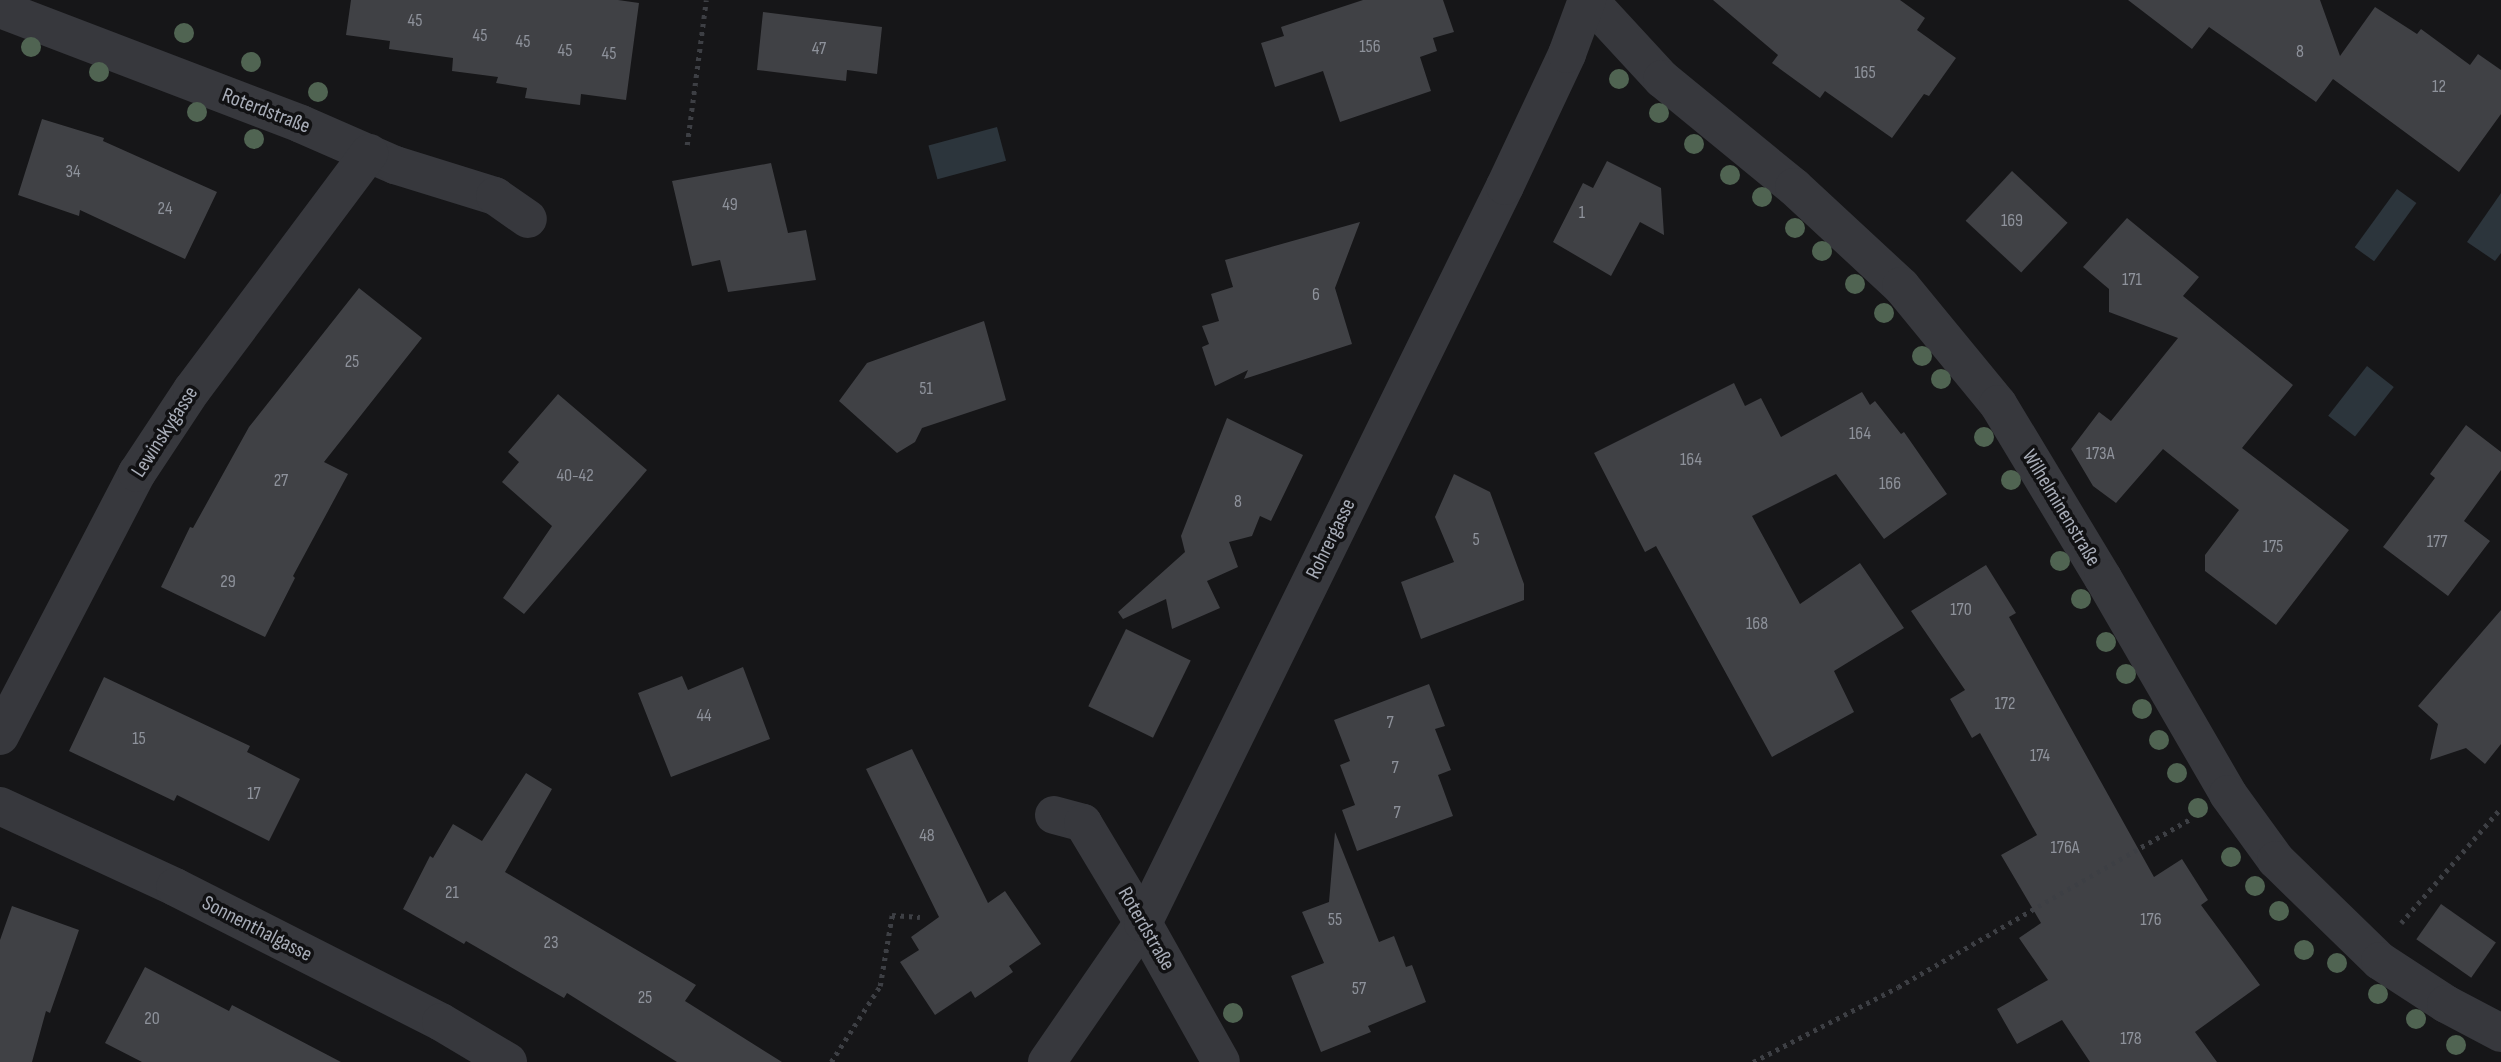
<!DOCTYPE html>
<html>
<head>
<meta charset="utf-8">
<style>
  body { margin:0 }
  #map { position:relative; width:2501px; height:1062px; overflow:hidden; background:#161618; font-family:"Sofia Sans Condensed",sans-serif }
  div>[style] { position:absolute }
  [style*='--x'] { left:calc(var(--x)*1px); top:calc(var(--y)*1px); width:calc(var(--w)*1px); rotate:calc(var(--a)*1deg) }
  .water>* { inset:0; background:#2c353c; transform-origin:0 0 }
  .building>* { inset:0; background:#404145; transform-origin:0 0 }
  .path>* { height:4.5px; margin-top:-2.25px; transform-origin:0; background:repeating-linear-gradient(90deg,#3d3f44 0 3.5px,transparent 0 8.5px) }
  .street>* { height:38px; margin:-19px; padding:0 19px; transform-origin:19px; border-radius:19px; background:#37383d }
  .trees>* { width:20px; height:20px; margin:-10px; border-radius:50%; background:#506452 }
  span { translate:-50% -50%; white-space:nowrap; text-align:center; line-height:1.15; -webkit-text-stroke:7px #111113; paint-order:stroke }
  .number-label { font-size:18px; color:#8e929b }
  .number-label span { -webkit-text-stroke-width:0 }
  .street-label { font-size:21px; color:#a8adb8 }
</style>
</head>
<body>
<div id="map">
  <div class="water">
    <i style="left:997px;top:127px;width:35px;height:71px;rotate:75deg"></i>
    <i style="left:2397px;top:189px;width:24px;height:72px;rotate:36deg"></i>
    <i style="clip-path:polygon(2501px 193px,2501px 253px,2495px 261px,2467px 242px)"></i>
    <i style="left:2367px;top:366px;width:34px;height:63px;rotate:38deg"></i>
  </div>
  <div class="building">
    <i style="clip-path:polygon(351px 0,618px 0,639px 3px,626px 100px,581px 94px,580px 105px,525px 98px,527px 88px,496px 83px,498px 77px,452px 71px,453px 58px,389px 49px,390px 41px,346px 35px)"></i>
    <i style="clip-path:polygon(1363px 0,1443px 0,1454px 32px,1433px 38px,1437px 51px,1420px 57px,1431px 91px,1340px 122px,1323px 71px,1275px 87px,1261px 43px,1284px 36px,1281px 27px)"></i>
    <i style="clip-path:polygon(1713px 0,1900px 0,1925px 18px,1917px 30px,1956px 58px,1929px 96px,1924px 94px,1892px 138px,1825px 91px,1820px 98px,1772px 63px,1778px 55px)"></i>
    <i style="clip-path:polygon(2128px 0,2320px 0,2340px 56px,2375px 7px,2417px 34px,2421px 29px,2470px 65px,2478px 54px,2501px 70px,2501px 114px,2459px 172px,2333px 79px,2316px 102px,2209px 27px,2192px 49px)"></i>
    <i style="clip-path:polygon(763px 12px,882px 27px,877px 74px,847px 70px,846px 81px,757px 70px)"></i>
    <i style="clip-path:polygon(42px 119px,104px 138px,103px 141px,217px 192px,185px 259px,80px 210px,79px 216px,18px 195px)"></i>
    <i style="clip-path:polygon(1607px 161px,1661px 188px,1664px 235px,1640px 222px,1611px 276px,1553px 242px,1583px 183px,1593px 188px)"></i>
    <i style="clip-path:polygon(771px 163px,788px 233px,806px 230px,816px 280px,728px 292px,720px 260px,692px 266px,672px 181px)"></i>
    <i style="left:2012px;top:171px;width:76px;height:68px;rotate:43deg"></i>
    <i style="clip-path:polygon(2127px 218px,2199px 277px,2183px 296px,2293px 385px,2242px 448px,2349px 530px,2276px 625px,2205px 571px,2205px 555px,2239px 510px,2163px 449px,2116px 503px,2093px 486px,2071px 449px,2099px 412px,2111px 421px,2178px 338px,2109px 312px,2109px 289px,2083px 267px)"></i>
    <i style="clip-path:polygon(1360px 222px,1335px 288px,1352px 344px,1244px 379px,1248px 370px,1215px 386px,1202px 347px,1209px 344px,1202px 326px,1219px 321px,1211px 294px,1233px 287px,1225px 260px)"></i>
    <i style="clip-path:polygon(359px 288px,422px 338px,324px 462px,348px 474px,293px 576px,295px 578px,265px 637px,161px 587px,190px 527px,193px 528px,249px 427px)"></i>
    <i style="clip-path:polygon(984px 321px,1006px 400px,922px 428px,915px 442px,897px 453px,839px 401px,867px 363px)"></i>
    <i style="clip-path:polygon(1734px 383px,1745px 406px,1761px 398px,1781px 437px,1862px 392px,1870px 405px,1875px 401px,1901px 434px,1904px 432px,1947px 494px,1884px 539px,1836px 474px,1752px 516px,1800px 604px,1860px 563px,1904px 628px,1834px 671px,1854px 712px,1772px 757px,1656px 546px,1645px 552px,1594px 453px)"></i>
    <i style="clip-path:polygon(558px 394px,647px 470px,524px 614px,503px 598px,552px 526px,502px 482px,519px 462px,508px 452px)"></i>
    <i style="clip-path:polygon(1227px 418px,1303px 455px,1271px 521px,1260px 516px,1252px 536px,1229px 542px,1238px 567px,1207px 581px,1220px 608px,1172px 629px,1166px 599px,1123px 619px,1118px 612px,1185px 552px,1181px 536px)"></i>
    <i style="clip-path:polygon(2466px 425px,2501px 452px,2501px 470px,2464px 521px,2490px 541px,2448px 596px,2383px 547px,2435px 478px,2430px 474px)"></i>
    <i style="clip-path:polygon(1454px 474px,1490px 492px,1524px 584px,1524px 600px,1421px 639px,1401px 582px,1454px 562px,1435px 517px)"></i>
    <i style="clip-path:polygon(1986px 565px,2016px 613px,2009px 617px,2154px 877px,2182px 859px,2208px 900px,2201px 905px,2260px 985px,2195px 1032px,2217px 1062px,2090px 1062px,2062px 1020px,2017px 1044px,1997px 1009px,2048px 980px,2019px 938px,2041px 923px,2001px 855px,2037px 835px,1980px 733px,1972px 738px,1950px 699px,1965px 690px,1911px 611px)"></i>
    <i style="clip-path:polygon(2501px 610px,2501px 744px,2485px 764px,2466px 748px,2430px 760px,2438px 724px,2418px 706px)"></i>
    <i style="left:1126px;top:629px;width:72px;height:86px;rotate:26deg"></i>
    <i style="clip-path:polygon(743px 667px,770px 739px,671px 777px,638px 693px,682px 676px,688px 690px)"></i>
    <i style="clip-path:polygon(104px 677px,250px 746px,247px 752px,300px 779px,269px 841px,177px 795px,174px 801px,69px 751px)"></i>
    <i style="clip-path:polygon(1429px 684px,1445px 726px,1435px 729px,1451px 770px,1438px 775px,1453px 816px,1357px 851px,1342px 810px,1355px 805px,1340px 765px,1350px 761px,1334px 720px)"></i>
    <i style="clip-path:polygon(912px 749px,988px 903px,1005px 891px,1041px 944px,1009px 966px,1013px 972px,975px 998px,971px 991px,935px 1015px,900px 962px,919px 950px,911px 937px,939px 917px,866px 769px)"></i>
    <i style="clip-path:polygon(526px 773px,552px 789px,505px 872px,696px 985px,685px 1001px,782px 1062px,677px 1062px,567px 993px,564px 998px,466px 941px,464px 944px,403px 909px,430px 856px,433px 858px,453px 824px,482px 841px)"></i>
    <i style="clip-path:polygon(1335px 832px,1379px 942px,1394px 936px,1406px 967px,1412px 965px,1426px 1002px,1368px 1026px,1371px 1032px,1321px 1052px,1291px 976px,1324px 963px,1302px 912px,1329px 902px)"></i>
    <i style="left:2441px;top:904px;width:67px;height:43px;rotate:35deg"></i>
    <i style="clip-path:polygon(12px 906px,79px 930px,50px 1013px,46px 1011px,32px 1062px,0 1062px,0 940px)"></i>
    <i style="clip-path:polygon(145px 967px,229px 1011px,232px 1005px,341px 1062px,142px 1062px,105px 1043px)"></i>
  </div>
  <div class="path">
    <i style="--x:687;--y:145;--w:146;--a:-82.5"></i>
    <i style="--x:2401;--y:923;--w:152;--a:-49"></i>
    <i style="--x:831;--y:1062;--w:90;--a:-57.2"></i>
    <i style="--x:880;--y:986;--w:72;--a:-80.4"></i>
    <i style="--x:892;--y:915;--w:28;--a:4"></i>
    <i style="--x:1753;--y:1062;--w:163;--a:-27.3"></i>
    <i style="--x:1898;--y:987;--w:339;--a:-29.9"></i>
  </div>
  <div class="street">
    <i style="--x:1589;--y:0;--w:108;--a:47.3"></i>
    <i style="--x:1662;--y:79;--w:171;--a:39.3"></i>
    <i style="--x:1794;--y:187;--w:146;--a:42.8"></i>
    <i style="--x:1901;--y:286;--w:153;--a:50.6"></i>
    <i style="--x:1998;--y:404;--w:203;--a:58.9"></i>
    <i style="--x:2103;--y:578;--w:250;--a:59.9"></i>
    <i style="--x:2228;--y:794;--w:82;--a:54"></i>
    <i style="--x:2276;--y:860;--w:145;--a:44.2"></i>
    <i style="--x:2380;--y:961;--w:79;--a:33.1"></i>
    <i style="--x:2446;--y:1004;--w:62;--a:27.8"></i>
    <i style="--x:0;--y:9;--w:322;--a:20.9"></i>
    <i style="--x:301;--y:124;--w:103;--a:23.6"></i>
    <i style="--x:395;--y:165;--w:105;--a:17.2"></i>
    <i style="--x:495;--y:196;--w:40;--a:34.9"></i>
    <i style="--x:0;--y:736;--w:297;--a:-62.5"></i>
    <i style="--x:137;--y:473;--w:100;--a:-56.5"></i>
    <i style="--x:192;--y:390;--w:296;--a:-53.2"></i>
    <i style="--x:0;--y:806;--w:193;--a:24.8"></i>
    <i style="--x:175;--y:887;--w:298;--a:26.9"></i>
    <i style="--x:441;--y:1022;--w:78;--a:30.8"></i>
    <i style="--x:1054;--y:815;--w:30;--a:15"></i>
    <i style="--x:1083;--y:823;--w:117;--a:59"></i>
    <i style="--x:1143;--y:923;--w:159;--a:60.7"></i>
    <i style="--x:1047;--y:1062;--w:169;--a:-55.4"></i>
    <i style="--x:1143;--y:923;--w:821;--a:-63.84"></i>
    <i style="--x:1505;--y:186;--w:146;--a:-64.8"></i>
    <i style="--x:1567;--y:54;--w:58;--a:-69.7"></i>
  </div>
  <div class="trees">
    <i style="left:184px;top:33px"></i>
    <i style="left:31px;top:47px"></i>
    <i style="left:251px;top:62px"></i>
    <i style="left:99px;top:72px"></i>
    <i style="left:1619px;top:79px"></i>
    <i style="left:318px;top:92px"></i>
    <i style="left:197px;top:112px"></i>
    <i style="left:1659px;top:113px"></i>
    <i style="left:254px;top:139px"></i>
    <i style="left:1694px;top:144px"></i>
    <i style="left:1730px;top:175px"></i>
    <i style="left:1762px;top:197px"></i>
    <i style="left:1795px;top:228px"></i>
    <i style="left:1822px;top:251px"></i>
    <i style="left:1855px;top:284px"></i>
    <i style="left:1884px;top:313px"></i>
    <i style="left:1922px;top:356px"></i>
    <i style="left:1941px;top:379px"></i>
    <i style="left:1984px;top:437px"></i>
    <i style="left:2011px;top:480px"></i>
    <i style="left:2060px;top:561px"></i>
    <i style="left:2081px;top:599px"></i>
    <i style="left:2106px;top:642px"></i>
    <i style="left:2126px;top:674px"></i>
    <i style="left:2142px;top:709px"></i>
    <i style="left:2159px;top:740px"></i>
    <i style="left:2177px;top:773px"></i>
    <i style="left:2198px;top:808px"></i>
    <i style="left:2231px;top:857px"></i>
    <i style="left:2255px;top:886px"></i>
    <i style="left:2279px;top:911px"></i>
    <i style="left:2304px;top:950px"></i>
    <i style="left:2337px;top:963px"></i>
    <i style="left:2378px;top:994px"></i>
    <i style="left:1233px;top:1013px"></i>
    <i style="left:2416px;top:1019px"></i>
    <i style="left:2456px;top:1045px"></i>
  </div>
  <div class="number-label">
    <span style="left:415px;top:21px">45</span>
    <span style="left:480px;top:36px">45</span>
    <span style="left:523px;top:42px">45</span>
    <span style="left:1370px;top:47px">156</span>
    <span style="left:819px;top:49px">47</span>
    <span style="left:565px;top:51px">45</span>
    <span style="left:2300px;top:52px">8</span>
    <span style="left:609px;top:54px">45</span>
    <span style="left:1865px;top:73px">165</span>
    <span style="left:2439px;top:87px">12</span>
    <span style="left:73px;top:172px">34</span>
    <span style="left:730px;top:205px">49</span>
    <span style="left:165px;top:209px">24</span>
    <span style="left:1582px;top:213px">1</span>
    <span style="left:2012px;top:221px">169</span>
    <span style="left:2132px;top:280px">171</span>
    <span style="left:1316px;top:295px">6</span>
    <span style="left:352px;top:362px">25</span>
    <span style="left:926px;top:389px">51</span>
    <span style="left:1860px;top:434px">164</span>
    <span style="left:2100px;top:454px">173A</span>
    <span style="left:1691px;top:460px">164</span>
    <span style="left:575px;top:476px">40-42</span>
    <span style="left:281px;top:481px">27</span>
    <span style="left:1890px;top:484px">166</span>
    <span style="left:1238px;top:502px">8</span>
    <span style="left:1476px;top:540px">5</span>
    <span style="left:2437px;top:542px">177</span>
    <span style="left:2273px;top:547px">175</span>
    <span style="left:228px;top:582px">29</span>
    <span style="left:1961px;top:610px">170</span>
    <span style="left:1757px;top:624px">168</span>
    <span style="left:2005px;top:704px">172</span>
    <span style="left:704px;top:716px">44</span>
    <span style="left:1390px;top:723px">7</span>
    <span style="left:139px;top:739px">15</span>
    <span style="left:2040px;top:756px">174</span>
    <span style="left:1395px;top:768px">7</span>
    <span style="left:254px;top:794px">17</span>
    <span style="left:1397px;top:813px">7</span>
    <span style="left:927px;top:836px">48</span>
    <span style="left:2065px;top:848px">176A</span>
    <span style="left:452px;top:893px">21</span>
    <span style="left:1335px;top:920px">55</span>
    <span style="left:2151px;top:920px">176</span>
    <span style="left:551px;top:943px">23</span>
    <span style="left:1359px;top:989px">57</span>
    <span style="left:645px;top:998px">25</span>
    <span style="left:152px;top:1019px">20</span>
    <span style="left:2131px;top:1039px">178</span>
  </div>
  <div class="street-label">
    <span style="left:266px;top:111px;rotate:21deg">Roterdstraße</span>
    <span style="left:165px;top:432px;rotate:-57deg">Lewinskygasse</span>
    <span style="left:2061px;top:508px;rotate:59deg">Wilhelminenstraße</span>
    <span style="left:1331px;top:539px;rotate:-64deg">Rohrergasse</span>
    <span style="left:257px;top:929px;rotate:27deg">Sonnenthalgasse</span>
    <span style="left:1146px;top:929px;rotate:60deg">Roterdstraße</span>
  </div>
</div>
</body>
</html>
